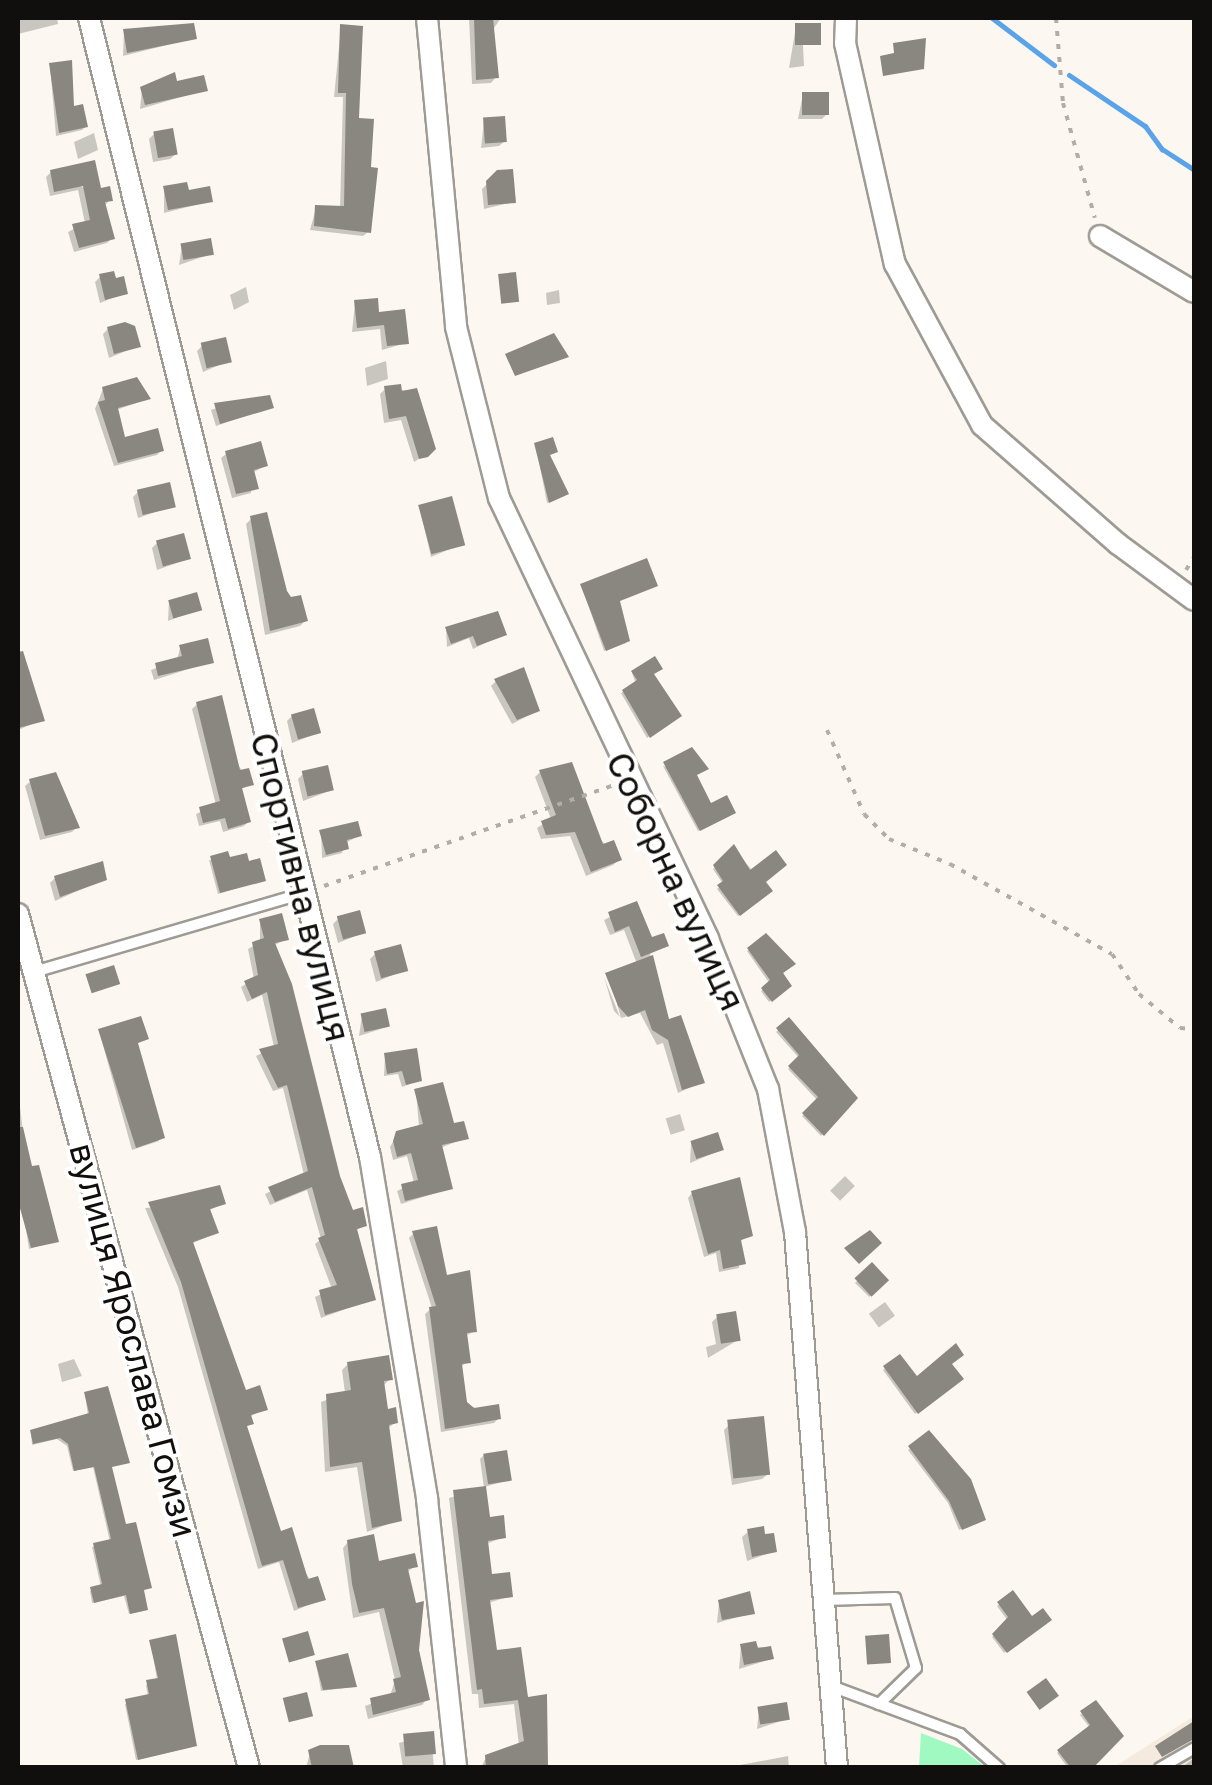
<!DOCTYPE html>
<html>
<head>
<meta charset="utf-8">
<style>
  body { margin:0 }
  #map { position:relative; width:1212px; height:1785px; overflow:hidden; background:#fcf8f1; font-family:"Golos Text",sans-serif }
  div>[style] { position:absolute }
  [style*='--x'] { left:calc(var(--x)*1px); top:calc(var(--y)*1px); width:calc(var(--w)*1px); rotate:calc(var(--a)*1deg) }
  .built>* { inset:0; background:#f4ebde }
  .green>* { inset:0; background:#a0f9c0 }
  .shadow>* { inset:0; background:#0003; transform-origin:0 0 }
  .stream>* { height:5px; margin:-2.5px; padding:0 2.5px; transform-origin:2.5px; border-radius:2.5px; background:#5aa3e9 }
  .building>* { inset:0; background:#8a8680; transform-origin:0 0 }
  .path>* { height:4px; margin-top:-2px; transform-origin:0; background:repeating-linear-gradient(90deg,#b1aea9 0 5px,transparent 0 13px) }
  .roads { filter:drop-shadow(2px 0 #9e9a94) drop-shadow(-2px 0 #9e9a94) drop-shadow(0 2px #9e9a94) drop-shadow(0 -2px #9e9a94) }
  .service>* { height:10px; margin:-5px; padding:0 5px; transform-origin:5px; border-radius:5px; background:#fff }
  .minor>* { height:20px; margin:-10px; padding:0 10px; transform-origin:10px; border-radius:10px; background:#fff }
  span { translate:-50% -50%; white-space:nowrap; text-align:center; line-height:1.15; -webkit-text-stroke:8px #fff; paint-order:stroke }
  .street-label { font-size:35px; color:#100f0d }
  .frame { position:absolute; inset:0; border:20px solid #100f0d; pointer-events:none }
</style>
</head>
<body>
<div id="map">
  <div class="built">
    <i style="clip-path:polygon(1194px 1716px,1194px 1767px,1114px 1767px)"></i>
  </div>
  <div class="green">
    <i style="clip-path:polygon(921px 1733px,962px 1749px,985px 1767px,919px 1767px)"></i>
  </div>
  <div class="shadow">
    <i style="clip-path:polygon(18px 18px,57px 18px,58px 24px,18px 34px)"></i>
    <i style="clip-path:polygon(469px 18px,501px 18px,492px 31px,496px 77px,491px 83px,472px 84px)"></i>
    <i style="clip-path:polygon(796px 26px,819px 43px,803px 45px,804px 66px,789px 68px)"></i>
    <i style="clip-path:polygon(341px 27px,357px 120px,368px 232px,363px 236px,310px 230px,316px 208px,340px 209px,343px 97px,334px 97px)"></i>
    <i style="clip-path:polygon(124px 31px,195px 38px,123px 56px)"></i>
    <i style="clip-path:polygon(50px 66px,86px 126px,82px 130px,56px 136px)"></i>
    <i style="clip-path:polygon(176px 84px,205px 90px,140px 109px,142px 89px)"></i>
    <i style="clip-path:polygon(803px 94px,827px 114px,822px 119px,798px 119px)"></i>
    <i style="clip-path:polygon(484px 120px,505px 141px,499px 146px,481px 148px)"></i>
    <i style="clip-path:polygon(94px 133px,98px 150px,78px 159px,74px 142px)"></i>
    <i style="clip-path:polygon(154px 134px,176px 154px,170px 159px,153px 162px,149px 139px)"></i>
    <i style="clip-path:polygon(51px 172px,110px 200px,104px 206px,112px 238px,107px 243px,74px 252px,68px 232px,85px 223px,78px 190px,50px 196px,46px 177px)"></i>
    <i style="clip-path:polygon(498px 173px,513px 202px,484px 209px,482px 189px)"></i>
    <i style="clip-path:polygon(164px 188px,187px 193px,211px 201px,164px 213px)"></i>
    <i style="clip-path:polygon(182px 246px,211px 254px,179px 265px)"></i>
    <i style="clip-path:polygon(100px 277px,125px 293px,100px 303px,95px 282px)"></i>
    <i style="clip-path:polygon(246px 287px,249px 302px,234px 310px,230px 295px)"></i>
    <i style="clip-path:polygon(559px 290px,560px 303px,547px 305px,546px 293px)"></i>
    <i style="clip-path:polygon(355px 303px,377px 314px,406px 343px,382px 350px,380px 329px,352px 332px)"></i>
    <i style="clip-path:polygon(108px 329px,138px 346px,109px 358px,103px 334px)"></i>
    <i style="clip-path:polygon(202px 346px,229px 361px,203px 372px,197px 351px)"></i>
    <i style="clip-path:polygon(386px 361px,388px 379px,367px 386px,365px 368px)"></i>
    <i style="clip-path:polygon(103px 389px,148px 399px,116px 410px,124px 440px,162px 450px,157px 455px,114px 466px,95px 409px)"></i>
    <i style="clip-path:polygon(385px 389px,415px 391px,428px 453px,414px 462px,401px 420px,384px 423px,380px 394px)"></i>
    <i style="clip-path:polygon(243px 399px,271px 407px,216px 426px,211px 410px)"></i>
    <i style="clip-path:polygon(536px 446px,548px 456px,564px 496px,547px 503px)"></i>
    <i style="clip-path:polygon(227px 453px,265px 466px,252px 473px,251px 493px,232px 498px,221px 458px)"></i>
    <i style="clip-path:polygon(138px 492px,173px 506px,138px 518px,133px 497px)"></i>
    <i style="clip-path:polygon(420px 509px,462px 544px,431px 557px)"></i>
    <i style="clip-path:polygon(252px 518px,289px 600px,305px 621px,300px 626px,265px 635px,246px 524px)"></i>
    <i style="clip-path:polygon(157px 543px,188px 559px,157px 570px,152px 548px)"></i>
    <i style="clip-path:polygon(582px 587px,617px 602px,626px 643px,604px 651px)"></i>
    <i style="clip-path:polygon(169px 601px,199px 609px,168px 621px)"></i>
    <i style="clip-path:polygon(446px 629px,504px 634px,473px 649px,469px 638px,447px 647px)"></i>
    <i style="clip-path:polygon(180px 648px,211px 662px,154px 680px,151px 670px,177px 660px)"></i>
    <i style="clip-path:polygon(18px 650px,42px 720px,18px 730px)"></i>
    <i style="clip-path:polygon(632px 673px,652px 675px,679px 716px,647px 738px,621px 693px,636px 684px)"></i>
    <i style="clip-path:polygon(496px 681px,537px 711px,512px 724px,491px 686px)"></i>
    <i style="clip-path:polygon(197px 704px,251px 784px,240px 790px,248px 822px,244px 826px,223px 832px,220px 821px,199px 826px,196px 814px,216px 805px,192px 709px)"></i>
    <i style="clip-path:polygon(292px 716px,318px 733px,292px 743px,287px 721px)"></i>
    <i style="clip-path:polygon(663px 766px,694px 775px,710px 806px,731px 814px,698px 831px)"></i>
    <i style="clip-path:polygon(540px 772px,619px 860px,613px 865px,586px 876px,570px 836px,541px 839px,537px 828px,551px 819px,535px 777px)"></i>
    <i style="clip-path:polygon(303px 774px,332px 790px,303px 801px,298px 779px)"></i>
    <i style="clip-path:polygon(31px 781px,77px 827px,72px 832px,40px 840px,25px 786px)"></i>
    <i style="clip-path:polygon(321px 832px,359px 836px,345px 843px,342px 853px,322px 858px)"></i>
    <i style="clip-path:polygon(733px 848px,770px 891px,738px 916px,717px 889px,723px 884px,713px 869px)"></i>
    <i style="clip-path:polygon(209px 860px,248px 864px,263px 880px,218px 894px)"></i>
    <i style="clip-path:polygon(55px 878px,104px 879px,55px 901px,50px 883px)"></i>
    <i style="clip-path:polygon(636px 904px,651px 941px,666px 945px,650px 954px,667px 1022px,702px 1082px,678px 1093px,663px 1043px,657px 1045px,640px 1013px,621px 1018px,609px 974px,637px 964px,624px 930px,610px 935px,604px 920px)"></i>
    <i style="clip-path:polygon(339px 918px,363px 933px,338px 943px,333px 924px)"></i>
    <i style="clip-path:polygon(260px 921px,286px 939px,273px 946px,338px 1176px,351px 1213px,365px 1225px,355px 1231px,373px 1299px,321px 1318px,315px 1297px,332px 1289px,315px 1244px,321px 1239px,307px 1190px,270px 1205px,265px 1194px,304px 1175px,283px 1088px,273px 1091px,256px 1056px,274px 1047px,262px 995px,247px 1002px,241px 987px,254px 979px,248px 949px,260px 942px)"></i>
    <i style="clip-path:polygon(766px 936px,789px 985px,769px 1002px,761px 991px,770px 984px,747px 951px)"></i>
    <i style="clip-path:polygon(375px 954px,405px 970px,376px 982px,370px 959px)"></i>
    <i style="clip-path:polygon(604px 977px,620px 1017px,614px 1011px)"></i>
    <i style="clip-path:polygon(362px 1015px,387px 1027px,359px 1036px)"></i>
    <i style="clip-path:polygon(789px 1020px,855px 1098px,821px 1136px,802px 1116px,818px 1101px,788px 1069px,799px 1058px,776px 1032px)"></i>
    <i style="clip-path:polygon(99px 1031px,146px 1039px,135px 1044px,159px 1141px,132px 1150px)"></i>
    <i style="clip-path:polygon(385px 1055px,420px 1080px,402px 1087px,398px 1074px,384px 1076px)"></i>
    <i style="clip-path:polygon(18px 1089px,24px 1141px,22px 1143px,18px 1143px)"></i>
    <i style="clip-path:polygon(416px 1091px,466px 1138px,440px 1148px,451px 1188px,401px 1204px,397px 1191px,414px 1183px,407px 1156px,393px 1160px,390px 1147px,398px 1133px,419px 1127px)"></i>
    <i style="left:680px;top:1114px;width:17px;height:15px;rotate:73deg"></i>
    <i style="clip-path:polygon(691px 1143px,721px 1150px,690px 1163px)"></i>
    <i style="clip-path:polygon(38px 1172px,56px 1241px,29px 1249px,18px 1177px)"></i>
    <i style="left:845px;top:1176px;width:14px;height:21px;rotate:45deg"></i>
    <i style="clip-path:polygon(692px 1193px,750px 1235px,739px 1242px,739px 1268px,719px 1272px,716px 1253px,704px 1257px,688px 1198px)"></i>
    <i style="clip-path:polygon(224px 1203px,208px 1211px,216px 1233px,191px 1244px,245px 1393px,265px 1409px,249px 1417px,246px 1429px,280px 1534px,323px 1599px,294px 1611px,279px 1562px,258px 1569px,178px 1287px,145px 1208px)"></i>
    <i style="clip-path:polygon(414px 1233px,475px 1331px,465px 1336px,468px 1362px,460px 1367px,464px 1403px,499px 1418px,494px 1423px,441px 1432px,425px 1314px,432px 1308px,409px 1238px)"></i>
    <i style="left:872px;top:1266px;width:20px;height:24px;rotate:45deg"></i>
    <i style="left:885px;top:1302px;width:17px;height:20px;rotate:54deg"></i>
    <i style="clip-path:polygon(717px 1317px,738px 1340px,708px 1358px,706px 1347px,716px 1344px,712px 1322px)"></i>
    <i style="clip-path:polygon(899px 1357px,917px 1380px,949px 1364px,961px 1379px,915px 1414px,883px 1370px)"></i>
    <i style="clip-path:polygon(74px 1359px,82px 1376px,62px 1382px,58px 1364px)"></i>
    <i style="clip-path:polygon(348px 1364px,390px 1379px,384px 1385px,386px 1411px,396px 1422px,387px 1429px,399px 1520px,367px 1532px,357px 1467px,325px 1472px,321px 1402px,345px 1393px,342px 1370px)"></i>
    <i style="clip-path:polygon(85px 1394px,124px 1527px,149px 1588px,141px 1591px,143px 1611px,129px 1614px,124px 1596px,92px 1603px,90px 1591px,101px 1587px,92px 1547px,110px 1542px,93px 1467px,73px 1471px,67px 1446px,57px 1439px,32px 1445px,31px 1432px,88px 1416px)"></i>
    <i style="clip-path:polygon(729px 1425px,768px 1474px,762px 1479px,732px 1485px,724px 1430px)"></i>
    <i style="clip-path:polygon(928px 1434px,981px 1521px,959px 1530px,948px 1503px,908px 1450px)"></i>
    <i style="clip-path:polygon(484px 1455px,509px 1480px,484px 1487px,488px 1520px,504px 1537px,486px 1544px,489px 1577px,511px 1596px,488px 1603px,495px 1652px,525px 1699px,543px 1768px,481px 1768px,486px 1757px,519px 1746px,514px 1704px,479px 1708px,478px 1694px,472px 1694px,449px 1498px,484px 1488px,480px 1459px)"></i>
    <i style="clip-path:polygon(748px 1532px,775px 1551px,747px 1561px,742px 1537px)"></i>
    <i style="clip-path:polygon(348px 1542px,377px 1564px,415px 1566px,406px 1573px,427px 1699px,422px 1705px,368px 1719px,365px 1706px,390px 1696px,395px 1680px,379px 1612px,353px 1618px,343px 1548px)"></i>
    <i style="clip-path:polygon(1013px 1594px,1032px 1619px,1048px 1619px,1004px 1653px,992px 1637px,1008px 1621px,997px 1606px)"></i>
    <i style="clip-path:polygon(719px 1602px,752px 1613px,717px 1623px)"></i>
    <i style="clip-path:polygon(151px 1643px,192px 1747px,136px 1760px,125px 1704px,148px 1697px,146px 1685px,157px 1680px)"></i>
    <i style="clip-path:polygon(741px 1646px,769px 1648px,771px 1659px,739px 1669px)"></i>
    <i style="clip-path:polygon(316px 1663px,354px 1687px,321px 1691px)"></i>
    <i style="clip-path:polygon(1095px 1703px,1087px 1768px,1068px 1768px,1057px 1753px,1090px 1728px,1080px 1715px)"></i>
    <i style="clip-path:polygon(759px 1710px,787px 1719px,757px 1729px)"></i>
    <i style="clip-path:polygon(431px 1734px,434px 1768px,403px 1768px,399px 1743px)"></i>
    <i style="clip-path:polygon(310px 1753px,352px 1768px,306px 1768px)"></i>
    <i style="clip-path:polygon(788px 1756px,789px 1768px,738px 1768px,740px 1765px)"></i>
    <i style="clip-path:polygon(1194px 1758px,1194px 1768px,1181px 1768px)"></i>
  </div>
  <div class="stream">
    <i style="--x:992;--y:18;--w:78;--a:37.2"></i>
    <i style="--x:1069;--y:75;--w:92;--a:33.9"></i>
    <i style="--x:1145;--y:126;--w:29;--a:54"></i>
    <i style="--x:1162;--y:149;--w:38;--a:33"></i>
  </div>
  <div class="building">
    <i style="clip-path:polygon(474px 18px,493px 18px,499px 78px,476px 80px)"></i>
    <i style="clip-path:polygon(194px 23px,197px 39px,127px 53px,123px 29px)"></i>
    <i style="left:795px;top:23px;width:26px;height:22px"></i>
    <i style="clip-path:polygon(340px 24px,363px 26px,359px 118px,374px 119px,371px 167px,378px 168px,371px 233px,314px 226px,315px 205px,344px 206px,346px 93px,338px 93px)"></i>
    <i style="clip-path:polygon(926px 38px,924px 69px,883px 76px,880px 56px,894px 53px,893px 43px)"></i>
    <i style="clip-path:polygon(72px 60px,74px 106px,83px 104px,88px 127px,59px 133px,49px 63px)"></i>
    <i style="clip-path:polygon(175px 72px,177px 81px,204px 75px,208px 91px,145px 105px,140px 87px)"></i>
    <i style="left:802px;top:92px;width:27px;height:23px"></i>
    <i style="left:505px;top:116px;width:26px;height:22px;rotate:86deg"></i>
    <i style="left:173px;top:128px;width:27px;height:20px;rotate:80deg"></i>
    <i style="clip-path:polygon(95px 160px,101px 188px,110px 186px,113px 201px,105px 202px,115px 239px,79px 248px,72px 224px,90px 220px,83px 186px,54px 192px,50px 170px)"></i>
    <i style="clip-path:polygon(513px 169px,516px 203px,488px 205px,486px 181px,497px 170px)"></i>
    <i style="clip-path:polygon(187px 182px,189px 190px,210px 186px,213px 202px,168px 210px,163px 186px)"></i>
    <i style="left:211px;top:238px;width:17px;height:31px;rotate:80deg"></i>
    <i style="clip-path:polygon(114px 271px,116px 278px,124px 276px,128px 294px,105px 300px,99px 274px)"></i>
    <i style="left:516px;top:272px;width:30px;height:18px;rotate:84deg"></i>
    <i style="clip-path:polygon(378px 298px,379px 312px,405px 309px,409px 344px,387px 346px,384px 325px,357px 328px,354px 300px)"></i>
    <i style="clip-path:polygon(125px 322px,135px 326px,141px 347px,114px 354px,107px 327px)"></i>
    <i style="clip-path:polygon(554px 333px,569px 357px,515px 376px,505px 354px)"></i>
    <i style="left:226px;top:337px;width:26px;height:26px;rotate:77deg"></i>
    <i style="clip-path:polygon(137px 377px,151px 399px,118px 408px,125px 437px,158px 428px,164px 451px,118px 463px,98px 402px,105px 400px,102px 387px)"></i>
    <i style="clip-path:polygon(401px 384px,402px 391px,417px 388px,436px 449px,428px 457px,419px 459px,406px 416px,389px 419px,384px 386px)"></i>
    <i style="clip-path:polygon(270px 395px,274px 408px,220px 424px,214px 403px)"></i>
    <i style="clip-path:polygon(553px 437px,558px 452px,550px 455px,569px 494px,549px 503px,534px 443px)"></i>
    <i style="clip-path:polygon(261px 441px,268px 466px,254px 470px,259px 489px,236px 494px,225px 451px)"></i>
    <i style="left:170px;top:482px;width:26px;height:34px;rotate:77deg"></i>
    <i style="left:452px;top:496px;width:51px;height:35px;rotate:75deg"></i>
    <i style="clip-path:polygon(267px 512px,287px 591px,291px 597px,301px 595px,308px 621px,270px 631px,250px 516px)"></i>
    <i style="left:184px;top:533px;width:27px;height:29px;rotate:75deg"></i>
    <i style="clip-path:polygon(647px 558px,658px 586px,620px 601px,630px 641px,606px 651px,580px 584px)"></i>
    <i style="left:197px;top:592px;width:19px;height:30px;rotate:74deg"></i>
    <i style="clip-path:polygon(498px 611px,507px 635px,477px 646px,473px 636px,451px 644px,445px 627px)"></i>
    <i style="clip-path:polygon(208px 638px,214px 663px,158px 676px,155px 663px,182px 656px,179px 645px)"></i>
    <i style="clip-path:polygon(23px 651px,45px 721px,18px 728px,18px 652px)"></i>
    <i style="clip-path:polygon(655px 656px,663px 669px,654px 674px,682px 716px,650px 738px,622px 690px,637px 680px,631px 671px)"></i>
    <i style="clip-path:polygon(524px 667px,540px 711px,517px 720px,494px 679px)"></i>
    <i style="clip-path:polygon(222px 695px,240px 770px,249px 768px,254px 785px,242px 788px,251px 822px,228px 829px,225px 818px,203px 823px,199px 807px,220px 801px,196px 702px)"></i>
    <i style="left:314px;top:708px;width:26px;height:24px;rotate:74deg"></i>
    <i style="clip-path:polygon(692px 747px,709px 769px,697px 775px,711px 803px,727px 795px,736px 813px,700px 831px,663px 762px)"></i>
    <i style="clip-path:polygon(572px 762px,603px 844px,614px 840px,622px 860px,591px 872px,575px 832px,546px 835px,541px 821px,556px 815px,539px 770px)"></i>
    <i style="left:328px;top:765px;width:26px;height:27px;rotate:77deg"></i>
    <i style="clip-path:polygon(56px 772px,80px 828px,45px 836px,29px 779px)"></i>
    <i style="clip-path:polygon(358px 821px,362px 836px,347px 840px,349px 849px,326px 855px,319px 830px)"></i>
    <i style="clip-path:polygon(734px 844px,750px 870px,776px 850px,787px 865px,766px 882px,773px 891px,740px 916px,717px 885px,723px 881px,713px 865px)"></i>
    <i style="clip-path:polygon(228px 851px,230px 857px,247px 853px,249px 861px,260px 858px,266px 881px,220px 893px,210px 856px)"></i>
    <i style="clip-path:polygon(103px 861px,107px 880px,60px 897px,54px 876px)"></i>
    <i style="clip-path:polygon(637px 901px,652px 937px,664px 933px,669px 946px,641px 957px,629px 926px,615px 932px,608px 912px)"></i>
    <i style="left:360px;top:910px;width:24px;height:24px;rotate:75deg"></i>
    <i style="clip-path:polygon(282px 913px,289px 940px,275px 943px,292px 984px,340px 1176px,353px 1210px,363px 1207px,367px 1226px,357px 1229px,376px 1300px,325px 1315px,319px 1290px,337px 1285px,318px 1238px,325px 1235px,312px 1187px,275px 1202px,268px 1187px,308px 1171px,287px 1085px,278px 1088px,259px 1049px,278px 1044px,267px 992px,252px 999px,244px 981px,258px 975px,252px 942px,264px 938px,259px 919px)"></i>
    <i style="clip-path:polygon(766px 933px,796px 964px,783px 973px,792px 986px,772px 1002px,761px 988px,770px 980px,747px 948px)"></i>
    <i style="left:401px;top:944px;width:28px;height:28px;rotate:75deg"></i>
    <i style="clip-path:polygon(653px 955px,669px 1019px,681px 1015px,705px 1083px,682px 1090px,668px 1040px,652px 1030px,645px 1010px,628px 1017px,618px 1006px,605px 973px)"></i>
    <i style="left:114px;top:965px;width:20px;height:30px;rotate:72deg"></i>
    <i style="left:386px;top:1008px;width:19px;height:26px;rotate:78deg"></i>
    <i style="clip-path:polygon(141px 1016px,149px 1039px,138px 1043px,165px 1138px,136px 1148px,98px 1029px)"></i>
    <i style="clip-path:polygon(789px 1017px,858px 1098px,824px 1136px,802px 1113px,818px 1097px,788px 1066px,799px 1055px,776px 1028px)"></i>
    <i style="clip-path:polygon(417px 1048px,422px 1081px,406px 1085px,402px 1071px,387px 1074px,384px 1053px)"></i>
    <i style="clip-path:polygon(443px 1082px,454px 1123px,464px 1121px,469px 1139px,442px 1145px,453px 1189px,405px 1201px,401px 1184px,418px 1180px,411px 1153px,397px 1157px,393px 1141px,396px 1131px,423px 1124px,414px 1089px)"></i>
    <i style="clip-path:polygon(18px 1127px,23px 1127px,32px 1166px,39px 1165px,59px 1242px,31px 1248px,18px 1201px)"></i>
    <i style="left:718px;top:1132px;width:19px;height:29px;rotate:72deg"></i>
    <i style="clip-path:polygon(740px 1177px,753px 1236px,741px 1240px,746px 1264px,723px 1269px,720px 1250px,708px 1254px,691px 1191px)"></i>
    <i style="clip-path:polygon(220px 1185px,226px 1204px,210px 1209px,219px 1233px,193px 1242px,246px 1390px,260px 1385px,268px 1410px,251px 1415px,254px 1424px,247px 1426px,281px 1531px,292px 1527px,308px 1579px,318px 1576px,326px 1600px,298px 1608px,283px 1560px,262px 1566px,181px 1282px,148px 1202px)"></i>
    <i style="clip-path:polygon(437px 1226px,447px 1275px,470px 1270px,477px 1332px,467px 1333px,471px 1363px,462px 1364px,467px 1402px,474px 1408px,499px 1404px,501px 1419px,445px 1429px,429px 1307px,436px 1306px,412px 1231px)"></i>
    <i style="clip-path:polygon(870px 1230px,882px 1243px,859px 1264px,844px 1248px)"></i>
    <i style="left:872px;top:1262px;width:25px;height:24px;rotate:47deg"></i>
    <i style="left:736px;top:1311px;width:30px;height:20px;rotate:81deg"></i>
    <i style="clip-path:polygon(956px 1343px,964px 1355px,952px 1364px,964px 1379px,918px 1414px,883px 1366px,900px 1354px,917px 1376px)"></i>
    <i style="clip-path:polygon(389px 1355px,393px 1380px,384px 1381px,388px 1409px,396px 1407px,398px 1423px,389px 1425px,402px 1521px,372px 1528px,362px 1462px,330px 1467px,326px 1394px,351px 1390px,347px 1362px)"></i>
    <i style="clip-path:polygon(108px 1386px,130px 1463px,112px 1467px,126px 1524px,136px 1522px,152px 1588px,144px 1590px,148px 1610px,130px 1614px,126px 1595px,94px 1603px,90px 1587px,102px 1584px,93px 1543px,111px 1539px,94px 1467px,74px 1471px,68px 1444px,60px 1438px,33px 1444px,30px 1430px,89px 1413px,84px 1392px)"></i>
    <i style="left:764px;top:1416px;width:59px;height:37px;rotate:84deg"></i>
    <i style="clip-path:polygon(929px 1430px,971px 1479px,986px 1520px,962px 1530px,949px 1501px,908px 1446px)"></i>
    <i style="left:507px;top:1450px;width:31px;height:24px;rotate:81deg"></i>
    <i style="clip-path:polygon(486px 1486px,490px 1517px,504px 1515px,506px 1538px,488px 1541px,492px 1574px,510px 1572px,513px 1597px,490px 1600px,497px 1650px,521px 1647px,528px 1697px,547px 1694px,548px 1766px,486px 1768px,485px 1755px,524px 1741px,518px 1700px,484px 1704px,482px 1689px,477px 1690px,453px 1490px)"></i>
    <i style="clip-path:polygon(764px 1526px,765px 1534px,774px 1533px,777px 1552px,752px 1557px,747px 1529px)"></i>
    <i style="clip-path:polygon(374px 1534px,379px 1561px,415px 1553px,418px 1567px,408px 1569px,416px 1603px,424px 1601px,419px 1650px,430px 1700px,373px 1715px,370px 1698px,396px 1692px,393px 1679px,401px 1677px,384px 1608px,359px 1613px,352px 1584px,347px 1540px)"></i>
    <i style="clip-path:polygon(1013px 1590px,1032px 1616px,1043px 1608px,1052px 1620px,1007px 1653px,992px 1634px,1008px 1617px,997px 1602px)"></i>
    <i style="clip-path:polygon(750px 1591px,755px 1614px,722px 1620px,718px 1600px)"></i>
    <i style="left:308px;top:1631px;width:25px;height:27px;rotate:74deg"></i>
    <i style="clip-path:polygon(176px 1634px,197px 1746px,138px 1760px,125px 1699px,149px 1694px,146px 1680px,158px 1678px,149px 1640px)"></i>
    <i style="left:889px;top:1634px;width:29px;height:24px;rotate:86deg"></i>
    <i style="clip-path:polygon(756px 1641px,758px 1648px,771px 1646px,774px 1659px,744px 1665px,740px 1644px)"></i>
    <i style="clip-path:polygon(348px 1653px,357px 1687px,323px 1690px,315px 1661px)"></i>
    <i style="left:1046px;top:1678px;width:22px;height:24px;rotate:54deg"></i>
    <i style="left:307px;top:1692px;width:25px;height:25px;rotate:76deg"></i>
    <i style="clip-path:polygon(1096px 1700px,1124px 1736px,1093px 1768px,1071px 1768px,1057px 1750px,1090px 1725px,1080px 1711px)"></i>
    <i style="left:787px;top:1702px;width:18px;height:30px;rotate:81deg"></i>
    <i style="clip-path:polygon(1194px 1721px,1194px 1739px,1162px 1757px,1155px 1746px)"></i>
    <i style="left:434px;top:1731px;width:23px;height:31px;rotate:85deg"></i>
    <i style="clip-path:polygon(320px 1745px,349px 1745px,354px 1768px,312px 1768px,308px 1750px)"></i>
  </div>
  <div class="path">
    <i style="--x:1056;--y:18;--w:85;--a:85.3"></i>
    <i style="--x:1063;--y:103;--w:119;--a:74.5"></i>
    <i style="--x:1186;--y:570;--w:15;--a:-58"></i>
    <i style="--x:827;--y:730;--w:92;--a:66.2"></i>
    <i style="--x:864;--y:814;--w:35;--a:45"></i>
    <i style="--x:889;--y:839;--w:66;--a:22.3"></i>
    <i style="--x:950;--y:864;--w:185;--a:29.1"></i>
    <i style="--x:1112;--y:954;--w:48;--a:56"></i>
    <i style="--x:1139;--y:994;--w:53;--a:39.7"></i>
    <i style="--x:1180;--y:1028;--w:14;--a:4"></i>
    <i style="--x:324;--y:886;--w:310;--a:-19.2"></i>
  </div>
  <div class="roads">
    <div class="service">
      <i style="--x:34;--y:972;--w:278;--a:-16.3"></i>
      <i style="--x:824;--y:1600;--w:71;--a:-1.6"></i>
      <i style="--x:895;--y:1598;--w:73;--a:73.3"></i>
      <i style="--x:916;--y:1668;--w:52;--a:135.8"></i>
      <i style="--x:831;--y:1686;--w:138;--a:20.4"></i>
      <i style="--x:960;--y:1734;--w:52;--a:41.1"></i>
      <i style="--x:1160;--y:1768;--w:39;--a:-30"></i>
    </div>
    <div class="minor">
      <i style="--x:89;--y:18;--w:1173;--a:76.14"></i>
      <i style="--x:370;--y:1157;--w:347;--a:80.5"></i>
      <i style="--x:427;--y:1499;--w:271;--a:83.8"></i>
      <i style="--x:427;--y:18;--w:310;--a:84.6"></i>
      <i style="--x:456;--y:327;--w:176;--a:75.9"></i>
      <i style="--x:499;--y:498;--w:488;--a:64.6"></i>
      <i style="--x:708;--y:939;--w:162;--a:68.2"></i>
      <i style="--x:768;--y:1089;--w:146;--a:79.3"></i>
      <i style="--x:795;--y:1232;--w:538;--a:85.52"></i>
      <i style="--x:846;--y:18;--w:25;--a:92"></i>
      <i style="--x:845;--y:43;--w:227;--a:77.3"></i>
      <i style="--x:895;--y:264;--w:183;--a:61.6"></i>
      <i style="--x:982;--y:425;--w:181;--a:41.2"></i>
      <i style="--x:1118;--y:544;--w:94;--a:36.4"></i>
      <i style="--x:1100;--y:236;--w:109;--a:30.8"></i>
      <i style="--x:18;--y:914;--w:885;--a:74.86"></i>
    </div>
  </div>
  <div class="street-label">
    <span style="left:676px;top:881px;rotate:65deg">Соборна вулиця</span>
    <span style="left:301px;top:887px;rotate:76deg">Спортивна вулиця</span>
    <span style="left:134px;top:1340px;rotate:75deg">вулиця Ярослава Гомзи</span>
  </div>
  <div class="frame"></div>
</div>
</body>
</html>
